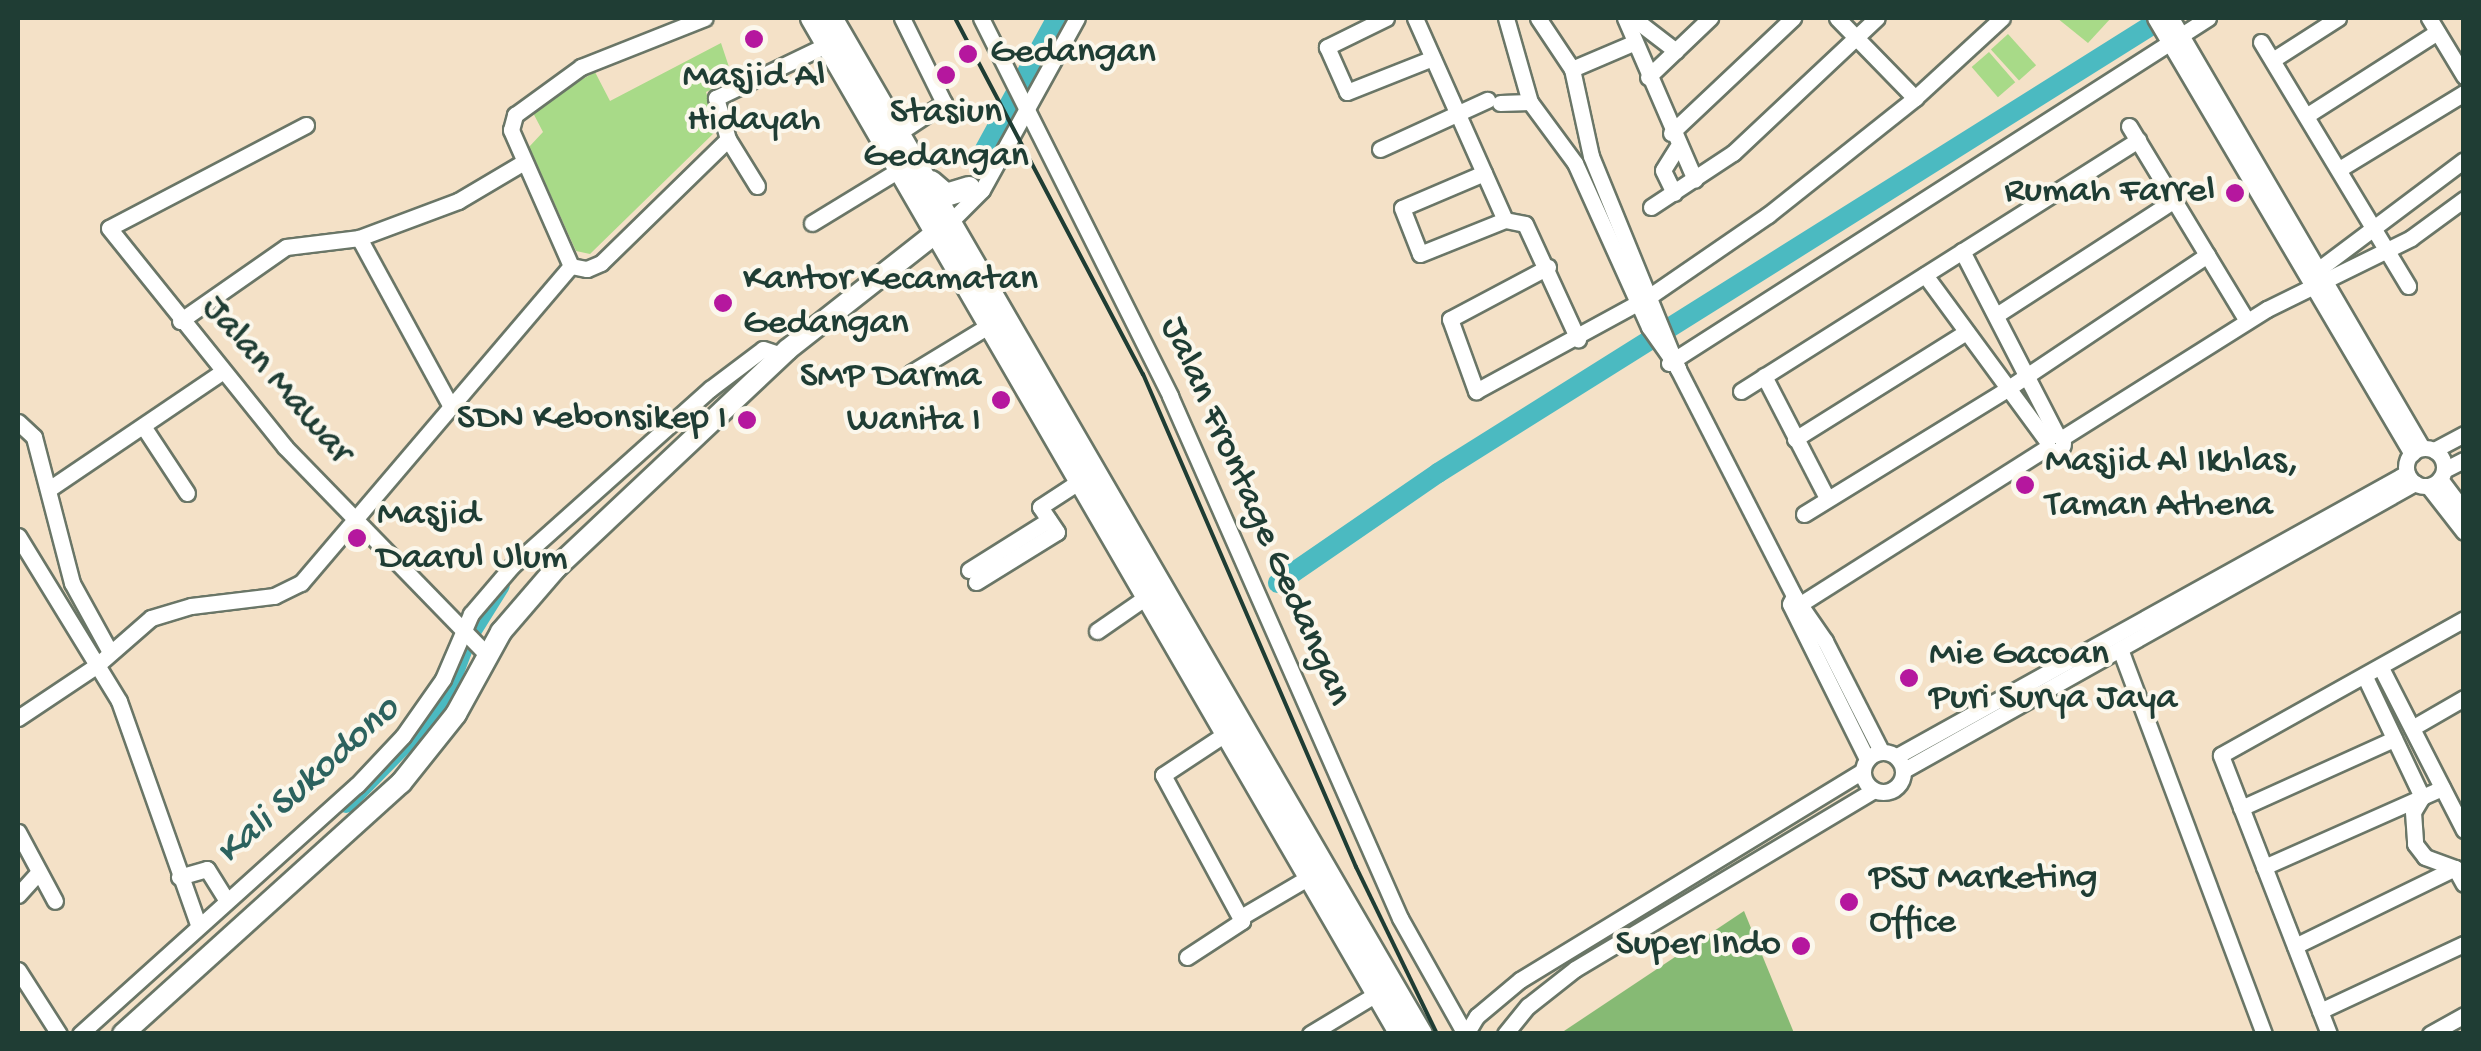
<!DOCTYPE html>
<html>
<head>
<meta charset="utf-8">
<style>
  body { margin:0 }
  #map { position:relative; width:2481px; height:1051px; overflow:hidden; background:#f4e1c7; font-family:"Gochi Hand",sans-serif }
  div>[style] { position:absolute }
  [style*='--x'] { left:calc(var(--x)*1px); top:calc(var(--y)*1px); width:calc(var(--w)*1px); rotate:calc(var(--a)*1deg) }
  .green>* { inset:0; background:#a8da88; transform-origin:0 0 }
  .forest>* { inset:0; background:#86ba74 }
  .river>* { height:20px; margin:-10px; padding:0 10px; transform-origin:10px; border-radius:10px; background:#4bbac1 }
  .roads { filter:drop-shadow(2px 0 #6a7667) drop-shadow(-2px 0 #6a7667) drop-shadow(0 2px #6a7667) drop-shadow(0 -2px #6a7667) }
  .minor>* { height:15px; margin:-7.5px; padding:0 7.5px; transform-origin:7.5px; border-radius:7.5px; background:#fff }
  .minor>.ring { margin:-7.5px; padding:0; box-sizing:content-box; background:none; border:15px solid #fff; border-radius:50% }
  .major>* { height:20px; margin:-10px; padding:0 10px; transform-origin:10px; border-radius:10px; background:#fff }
  .highway>* { height:22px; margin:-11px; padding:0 11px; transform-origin:11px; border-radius:11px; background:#fff }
  .rail>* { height:4px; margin:-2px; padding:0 2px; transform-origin:2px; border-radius:2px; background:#1f3d34 }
  .dots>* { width:28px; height:28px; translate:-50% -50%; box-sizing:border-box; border:5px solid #fbf7ec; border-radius:50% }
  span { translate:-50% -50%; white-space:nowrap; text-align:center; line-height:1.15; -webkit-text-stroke:8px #fbf7ec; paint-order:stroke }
  .poi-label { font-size:38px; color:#1f3d34 }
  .left { translate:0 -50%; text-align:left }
  .right { translate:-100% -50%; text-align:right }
  .street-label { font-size:38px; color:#1f3d34 }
  .water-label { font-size:40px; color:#2c625e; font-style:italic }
  .frame { position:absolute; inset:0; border:20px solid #1f3d34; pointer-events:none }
</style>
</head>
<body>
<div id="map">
  <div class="green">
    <i style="clip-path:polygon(2057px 18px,2111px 18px,2088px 43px)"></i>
    <i style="left:2008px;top:34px;width:42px;height:23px;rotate:48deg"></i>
    <i style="clip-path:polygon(721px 43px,733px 79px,706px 92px,717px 130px,590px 254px,576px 251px,529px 147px,543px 132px,531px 109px,595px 72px,610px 101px)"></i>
    <i style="left:1989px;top:52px;width:40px;height:23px;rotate:49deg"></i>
  </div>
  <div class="forest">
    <i style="clip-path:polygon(1744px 911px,1794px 1033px,1561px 1033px)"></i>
  </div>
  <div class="river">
    <i style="--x:978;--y:162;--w:164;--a:-61.3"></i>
    <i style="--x:1278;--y:583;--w:194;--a:-34.5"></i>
    <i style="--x:1438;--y:473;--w:856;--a:-32.11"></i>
    <i style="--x:346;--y:803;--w:136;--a:-45.6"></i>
    <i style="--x:441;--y:706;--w:73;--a:-69.1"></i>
    <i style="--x:467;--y:638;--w:62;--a:-58.1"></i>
  </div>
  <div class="roads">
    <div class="minor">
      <i style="--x:981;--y:18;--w:423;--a:63.4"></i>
      <i style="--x:1170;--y:396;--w:570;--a:66.22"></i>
      <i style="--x:1400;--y:918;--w:133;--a:60.7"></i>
      <i style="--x:1386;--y:18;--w:66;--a:153.8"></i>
      <i style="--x:1327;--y:47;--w:49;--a:66"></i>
      <i style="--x:1347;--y:92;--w:92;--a:-21.6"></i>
      <i style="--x:1415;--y:18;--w:221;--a:66"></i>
      <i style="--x:1506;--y:18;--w:87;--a:74.1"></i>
      <i style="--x:1530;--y:102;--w:76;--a:53.6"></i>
      <i style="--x:1575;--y:163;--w:180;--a:65.7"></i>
      <i style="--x:1649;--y:327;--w:50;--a:54.7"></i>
      <i style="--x:1538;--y:18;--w:61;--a:56.3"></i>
      <i style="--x:1572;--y:69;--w:89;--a:77.7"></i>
      <i style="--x:1591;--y:156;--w:230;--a:67.8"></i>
      <i style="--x:1678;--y:369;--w:255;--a:62.9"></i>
      <i style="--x:1625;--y:18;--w:176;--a:66.6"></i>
      <i style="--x:1633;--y:18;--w:54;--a:37.5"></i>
      <i style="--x:1837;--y:18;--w:112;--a:45.7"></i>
      <i style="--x:2155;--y:18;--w:506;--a:59.48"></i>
      <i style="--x:2171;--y:18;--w:498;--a:59.7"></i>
      <i style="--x:2429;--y:18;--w:68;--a:58.9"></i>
      <i style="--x:2261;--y:42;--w:285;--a:58.9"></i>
      <i style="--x:2274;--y:59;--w:76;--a:-32.6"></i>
      <i style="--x:1572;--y:69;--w:66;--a:-23.1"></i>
      <i style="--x:1648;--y:77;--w:86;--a:-43.6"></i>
      <i style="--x:1500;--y:103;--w:30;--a:-2"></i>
      <i style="--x:2309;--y:114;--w:152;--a:-32.6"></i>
      <i style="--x:306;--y:125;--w:222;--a:152.4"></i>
      <i style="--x:109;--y:228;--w:281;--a:51.2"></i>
      <i style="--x:285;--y:447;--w:289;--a:45.8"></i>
      <i style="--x:2129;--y:126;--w:228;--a:58.8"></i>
      <i style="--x:900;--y:132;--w:53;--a:-33.4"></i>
      <i style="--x:944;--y:103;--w:95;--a:-116.3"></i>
      <i style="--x:1671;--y:133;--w:168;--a:-43.3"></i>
      <i style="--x:1380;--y:149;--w:118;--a:-24.6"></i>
      <i style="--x:2341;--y:168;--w:144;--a:-31.4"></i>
      <i style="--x:1484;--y:173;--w:89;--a:156.9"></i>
      <i style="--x:1402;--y:208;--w:49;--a:68.6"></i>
      <i style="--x:1420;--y:254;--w:92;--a:-21.8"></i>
      <i style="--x:1505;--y:220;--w:20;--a:11"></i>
      <i style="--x:1525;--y:224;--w:127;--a:65.3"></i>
      <i style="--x:757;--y:186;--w:55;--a:-121.7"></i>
      <i style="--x:728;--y:139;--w:43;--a:-106.3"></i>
      <i style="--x:716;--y:98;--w:124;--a:-25.7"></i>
      <i style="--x:1674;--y:193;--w:25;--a:-116"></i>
      <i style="--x:1663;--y:170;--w:26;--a:-58"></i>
      <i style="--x:1651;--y:207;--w:98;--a:-33.4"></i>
      <i style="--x:1733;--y:153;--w:197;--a:-43.2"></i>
      <i style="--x:952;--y:220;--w:42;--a:-45"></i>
      <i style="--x:982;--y:190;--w:196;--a:-61.1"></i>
      <i style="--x:812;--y:223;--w:105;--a:-31.4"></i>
      <i style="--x:359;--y:238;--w:190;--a:61.4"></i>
      <i style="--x:1962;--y:251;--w:207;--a:62.7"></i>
      <i style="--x:571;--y:266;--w:149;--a:-113.8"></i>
      <i style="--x:511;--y:130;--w:16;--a:-75"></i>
      <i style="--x:515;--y:115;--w:82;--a:-36"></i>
      <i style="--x:581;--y:67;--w:133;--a:-21.6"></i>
      <i style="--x:571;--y:266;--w:16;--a:11"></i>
      <i style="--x:587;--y:269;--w:15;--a:-23"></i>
      <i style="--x:601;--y:263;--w:177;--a:-44.3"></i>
      <i style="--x:1548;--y:267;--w:111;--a:152"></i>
      <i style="--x:1450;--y:319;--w:77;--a:70.1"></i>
      <i style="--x:1476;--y:391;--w:198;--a:-28.6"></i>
      <i style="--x:1650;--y:296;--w:143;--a:-34.5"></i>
      <i style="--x:1768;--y:215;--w:188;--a:-38.5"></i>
      <i style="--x:1915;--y:98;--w:118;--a:-42.6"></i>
      <i style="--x:1925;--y:275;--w:206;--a:53.7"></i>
      <i style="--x:2311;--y:275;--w:191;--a:-36.9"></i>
      <i style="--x:1998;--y:314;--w:210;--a:-32.9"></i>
      <i style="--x:180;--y:321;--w:129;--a:-34.9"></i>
      <i style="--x:286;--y:247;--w:74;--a:-7"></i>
      <i style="--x:359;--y:238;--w:106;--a:-20.5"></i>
      <i style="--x:458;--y:201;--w:77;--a:-30.6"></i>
      <i style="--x:1669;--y:363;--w:640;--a:-32.62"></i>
      <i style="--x:911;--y:373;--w:96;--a:-31.4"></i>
      <i style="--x:1764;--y:376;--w:137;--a:62.7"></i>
      <i style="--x:1741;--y:391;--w:470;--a:-32.3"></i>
      <i style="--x:18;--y:422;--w:22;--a:43"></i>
      <i style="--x:34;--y:437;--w:151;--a:75.4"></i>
      <i style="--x:72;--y:583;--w:79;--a:61.2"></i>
      <i style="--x:143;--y:426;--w:80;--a:56.7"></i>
      <i class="ring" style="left:2047px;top:435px;width:1px;height:1px"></i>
      <i style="--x:2062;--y:438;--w:242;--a:-32.2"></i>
      <i style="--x:2267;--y:309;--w:161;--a:-26.2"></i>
      <i style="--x:2411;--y:238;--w:66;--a:-36.3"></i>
      <i style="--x:1795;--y:439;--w:202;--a:-32"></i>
      <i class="ring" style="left:2406px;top:448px;width:23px;height:23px"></i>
      <i style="--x:2434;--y:450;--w:34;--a:-28"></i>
      <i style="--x:2444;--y:470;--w:22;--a:-27"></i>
      <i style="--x:2440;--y:479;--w:40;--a:53"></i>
      <i style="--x:2428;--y:486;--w:58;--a:52"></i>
      <i style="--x:49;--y:489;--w:209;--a:-34.1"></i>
      <i style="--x:1804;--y:514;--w:238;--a:-31.6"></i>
      <i style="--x:2007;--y:389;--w:241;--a:-33.8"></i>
      <i style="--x:18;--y:536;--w:193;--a:58.5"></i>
      <i style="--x:119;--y:701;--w:237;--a:70.5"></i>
      <i style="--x:969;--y:570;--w:94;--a:-32"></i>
      <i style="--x:976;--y:582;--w:95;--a:-31.7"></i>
      <i style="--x:1057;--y:532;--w:30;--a:-124"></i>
      <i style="--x:1040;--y:507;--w:51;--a:-33.1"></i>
      <i style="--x:1802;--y:603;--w:291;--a:-32.4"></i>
      <i style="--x:1097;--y:631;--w:63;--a:-34.7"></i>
      <i style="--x:2120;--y:649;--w:411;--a:69.5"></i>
      <i style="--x:2381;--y:668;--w:182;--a:62.9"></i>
      <i style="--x:2365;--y:677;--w:133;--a:64.6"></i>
      <i style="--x:2422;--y:797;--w:17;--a:121"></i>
      <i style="--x:2413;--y:812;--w:32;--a:86"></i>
      <i style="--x:2415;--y:844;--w:16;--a:52"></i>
      <i style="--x:2425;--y:857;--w:32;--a:20"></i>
      <i style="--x:2455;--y:868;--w:18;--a:61"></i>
      <i style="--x:18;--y:718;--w:94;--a:-33.7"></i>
      <i style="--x:96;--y:666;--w:73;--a:-41.1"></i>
      <i style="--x:151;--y:618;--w:42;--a:-16.7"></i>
      <i style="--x:191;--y:606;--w:84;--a:-6.9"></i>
      <i style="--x:274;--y:596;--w:30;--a:-26"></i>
      <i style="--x:301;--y:583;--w:416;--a:-49.6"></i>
      <i style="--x:2412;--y:728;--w:60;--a:-30"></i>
      <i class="ring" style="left:1863px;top:752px;width:25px;height:25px"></i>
      <i style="--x:1897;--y:756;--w:583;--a:-29.03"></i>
      <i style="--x:1867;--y:759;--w:173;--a:-116.4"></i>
      <i style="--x:1790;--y:604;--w:9;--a:-63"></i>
      <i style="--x:1794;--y:596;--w:55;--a:55.4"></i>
      <i style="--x:1825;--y:641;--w:123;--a:63"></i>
      <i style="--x:1904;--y:770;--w:586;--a:-29.32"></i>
      <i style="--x:2241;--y:808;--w:168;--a:-24.3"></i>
      <i style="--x:18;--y:832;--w:78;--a:61.8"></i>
      <i style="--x:2264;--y:867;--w:195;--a:-23.9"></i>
      <i style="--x:179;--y:877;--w:29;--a:-16"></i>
      <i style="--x:207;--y:869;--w:36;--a:58"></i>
      <i style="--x:18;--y:895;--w:28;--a:-48"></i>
      <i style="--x:1241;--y:917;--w:81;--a:-30.4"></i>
      <i style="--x:2295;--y:946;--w:178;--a:-26"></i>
      <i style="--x:1187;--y:957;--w:66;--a:-33.2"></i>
      <i style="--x:1242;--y:921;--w:166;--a:-118.4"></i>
      <i style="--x:1163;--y:775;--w:78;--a:-33.5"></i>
      <i style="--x:18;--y:970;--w:76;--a:57.4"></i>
      <i style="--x:2320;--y:1011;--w:159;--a:-25"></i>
      <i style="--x:80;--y:1034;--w:372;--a:-42"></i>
      <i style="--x:357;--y:785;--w:67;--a:-46.8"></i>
      <i style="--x:403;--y:736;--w:70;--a:-54.9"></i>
      <i style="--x:443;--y:679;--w:71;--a:-66.7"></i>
      <i style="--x:471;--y:614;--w:63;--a:-49.5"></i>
      <i style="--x:512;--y:566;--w:266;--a:-41.8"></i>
      <i style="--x:710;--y:389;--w:66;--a:-37"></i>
      <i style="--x:763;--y:349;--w:19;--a:18"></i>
      <i style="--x:1310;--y:1034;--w:79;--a:-31.1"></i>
      <i style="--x:1466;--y:1034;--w:21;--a:-59"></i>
      <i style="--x:1477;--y:1016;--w:56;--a:-39.9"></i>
      <i style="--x:1520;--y:980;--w:402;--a:-31.4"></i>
      <i style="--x:1505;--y:1034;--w:36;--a:-51"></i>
      <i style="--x:1528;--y:1006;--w:60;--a:-38.2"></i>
      <i style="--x:1575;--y:969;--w:348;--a:-30.9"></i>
      <i style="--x:2329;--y:1034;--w:299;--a:-111.2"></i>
      <i style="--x:2221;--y:755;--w:278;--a:-29.2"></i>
      <i style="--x:2430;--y:1034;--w:39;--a:-29"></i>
    </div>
    <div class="major">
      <i style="--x:123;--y:1034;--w:375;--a:-42.1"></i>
      <i style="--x:401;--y:783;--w:88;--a:-51.4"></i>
      <i style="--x:456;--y:714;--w:94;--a:-61.2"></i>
      <i style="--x:501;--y:632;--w:84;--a:-49.3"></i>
      <i style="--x:556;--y:568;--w:318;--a:-43.3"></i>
      <i style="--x:787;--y:350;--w:204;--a:-38.2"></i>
    </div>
    <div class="highway">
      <i style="--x:812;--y:18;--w:1174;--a:59.9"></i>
      <i style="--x:831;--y:18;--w:1175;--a:59.86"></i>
      <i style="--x:931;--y:182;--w:20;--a:41"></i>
      <i style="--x:946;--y:195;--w:24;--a:-17"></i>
    </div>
  </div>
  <div class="rail">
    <i style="--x:955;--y:18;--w:403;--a:62.2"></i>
    <i style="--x:1143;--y:374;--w:537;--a:66.63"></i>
    <i style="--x:1356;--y:867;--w:186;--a:64.1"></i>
  </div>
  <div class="dots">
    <i style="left:754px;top:39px;background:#b5179e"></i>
    <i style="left:968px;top:54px;background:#b5179e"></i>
    <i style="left:946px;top:75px;background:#b5179e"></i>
    <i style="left:2235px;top:193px;background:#b5179e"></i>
    <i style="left:723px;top:303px;background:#b5179e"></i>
    <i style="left:1001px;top:400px;background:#b5179e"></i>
    <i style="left:747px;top:420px;background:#b5179e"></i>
    <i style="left:2025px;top:485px;background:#b5179e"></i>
    <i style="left:357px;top:538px;background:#b5179e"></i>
    <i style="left:1909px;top:678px;background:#b5179e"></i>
    <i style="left:1849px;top:902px;background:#b5179e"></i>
    <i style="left:1801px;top:946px;background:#b5179e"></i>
  </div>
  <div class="poi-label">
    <span class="left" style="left:990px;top:54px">Gedangan</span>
    <span style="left:754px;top:100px">Masjid Al<br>Hidayah</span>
    <span style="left:946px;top:136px">Stasiun<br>Gedangan</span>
    <span class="right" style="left:2215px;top:193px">Rumah Farrel</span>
    <span class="left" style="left:743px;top:303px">Kantor Kecamatan<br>Gedangan</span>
    <span class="right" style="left:981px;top:400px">SMP Darma<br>Wanita I</span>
    <span class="right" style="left:727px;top:420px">SDN Kebonsikep I</span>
    <span class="left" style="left:2045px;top:485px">Masjid Al Ikhlas,<br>Taman Athena</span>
    <span class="left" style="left:377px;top:538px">Masjid<br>Daarul Ulum</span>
    <span class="left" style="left:1929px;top:678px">Mie Gacoan<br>Puri Surya Jaya</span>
    <span class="left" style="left:1869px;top:902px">PSJ Marketing<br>Office</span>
    <span class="right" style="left:1781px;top:946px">Super Indo</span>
  </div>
  <div class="street-label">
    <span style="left:276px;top:381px;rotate:49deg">Jalan Mawar</span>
    <span style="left:1254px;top:512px;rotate:66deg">Jalan Frontage Gedangan</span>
  </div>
  <div class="water-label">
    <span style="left:309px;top:782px;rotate:-42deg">Kali Sukodono</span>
  </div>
  <div class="frame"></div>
</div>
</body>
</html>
